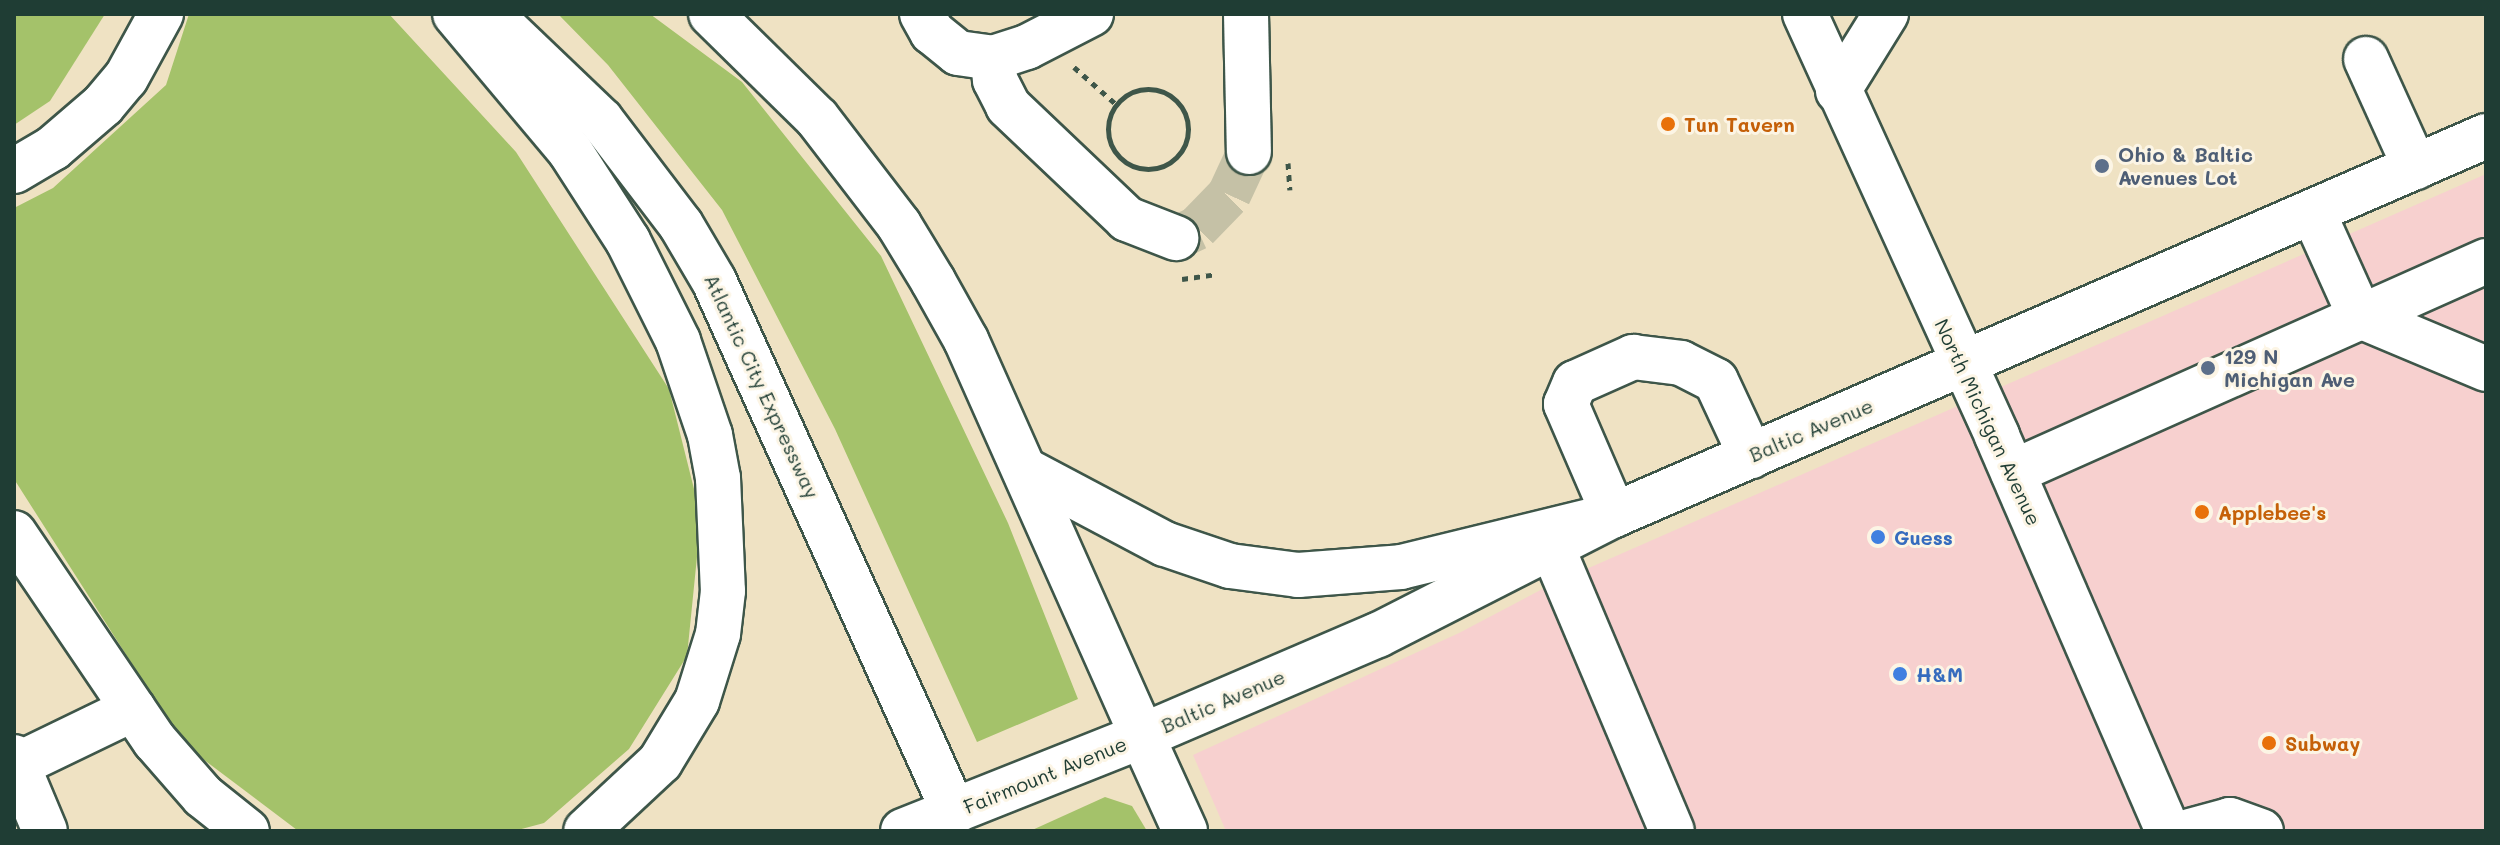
<!DOCTYPE html>
<html>
<head>
<meta charset="utf-8">
<style>
  body { margin:0 }
  #map { position:relative; width:2500px; height:845px; overflow:hidden; background:#efe2c3; font-family:Mali,sans-serif }
  div>[style] { position:absolute }
  [style*='--x'] { left:calc(var(--x)*1px); top:calc(var(--y)*1px); width:calc(var(--w)*1px); rotate:calc(var(--a)*1deg) }
  .built>* { inset:0; background:#f7d0cf }
  .green>* { inset:0; background:#a4c26a }
  .minor-tunnel>* { height:44px; margin-top:-22px; transform-origin:0; background:repeating-linear-gradient(90deg,#c5c1a6 0 44px,transparent 0 66px) }
  .path>* { height:5px; margin-top:-2.5px; transform-origin:0; background:repeating-linear-gradient(90deg,#3e5649 0 6px,transparent 0 12px) }
  .path>.ring { margin:-2.5px; padding:0; box-sizing:content-box; background:none; border:5px solid #3e5649; border-radius:50% }
  .roads { filter:drop-shadow(2px 0 #3e5649) drop-shadow(-2px 0 #3e5649) drop-shadow(0 2px #3e5649) drop-shadow(0 -2px #3e5649) }
  .minor>* { height:44px; margin:-22px; padding:0 22px; transform-origin:22px; border-radius:22px; background:#fff }
  .major>* { height:44px; margin:-22px; padding:0 22px; transform-origin:22px; border-radius:22px; background:#fff }
  .highway>* { height:44px; margin:-22px; padding:0 22px; transform-origin:22px; border-radius:22px; background:#fff }
  .dots>* { width:22px; height:22px; translate:-50% -50%; box-sizing:border-box; border:4px solid #fcf5e5; border-radius:50% }
  span { translate:-50% -50%; white-space:nowrap; text-align:center; line-height:1.15; -webkit-text-stroke:6px #fcf5e5; paint-order:stroke }
  .food-label { font-size:20px; color:#c56008; font-weight:700 }
  .left { translate:0 -50%; text-align:left }
  .service-label { font-size:20px; color:#4e5e75; font-weight:700 }
  .street-label { font-size:20px; color:#1f3d34 }
  .shop-label { font-size:20px; color:#366cbe; font-weight:700 }
  .frame { position:absolute; inset:0; border:16px solid #1f3d34; pointer-events:none }
</style>
</head>
<body>
<div id="map">
  <div class="built">
    <i style="clip-path:polygon(2486px 174px,2486px 831px,1226px 831px,1193px 755px,1459px 633px,1550px 585px)"></i>
  </div>
  <div class="green">
    <i style="clip-path:polygon(14px 14px,105px 14px,50px 101px,14px 125px)"></i>
    <i style="clip-path:polygon(189px 14px,389px 14px,516px 152px,669px 389px,701px 517px,687px 656px,629px 749px,544px 823px,514px 831px,297px 830px,183px 744px,14px 479px,14px 208px,53px 188px,166px 85px)"></i>
    <i style="clip-path:polygon(558px 14px,650px 14px,742px 82px,881px 256px,1008px 523px,1078px 699px,977px 742px,835px 429px,722px 210px,608px 65px)"></i>
    <i style="clip-path:polygon(1105px 797px,1132px 806px,1147px 831px,1030px 831px)"></i>
  </div>
  <div class="minor-tunnel">
    <i style="--x:1176;--y:238;--w:23;--a:-25"></i>
    <i style="--x:1197;--y:228;--w:46;--a:-45.9"></i>
    <i style="--x:1229;--y:195;--w:47;--a:-65.1"></i>
  </div>
  <div class="path">
    <i style="--x:1074;--y:67;--w:56;--a:41.4"></i>
    <i class="ring" style="left:1108px;top:89px;width:75px;height:75px"></i>
    <i style="--x:1288;--y:163;--w:27;--a:86"></i>
    <i style="--x:1182;--y:279;--w:35;--a:-8"></i>
  </div>
  <div class="roads">
    <div class="minor">
      <i style="--x:922;--y:14;--w:21;--a:61"></i>
      <i style="--x:932;--y:32;--w:33;--a:39"></i>
      <i style="--x:958;--y:53;--w:35;--a:8"></i>
      <i style="--x:993;--y:58;--w:36;--a:-18"></i>
      <i style="--x:1027;--y:47;--w:72;--a:-27.3"></i>
      <i style="--x:1246;--y:14;--w:138;--a:88.8"></i>
      <i style="--x:1805;--y:14;--w:464;--a:65.5"></i>
      <i style="--x:1997;--y:436;--w:430;--a:66.6"></i>
      <i style="--x:993;--y:58;--w:22;--a:85"></i>
      <i style="--x:995;--y:80;--w:29;--a:63"></i>
      <i style="--x:1008;--y:106;--w:164;--a:43.5"></i>
      <i style="--x:1127;--y:219;--w:53;--a:21.2"></i>
      <i style="--x:2366;--y:59;--w:119;--a:65.6"></i>
      <i style="--x:1838;--y:91;--w:91;--a:-58.1"></i>
      <i style="--x:2313;--y:212;--w:114;--a:65.7"></i>
      <i style="--x:2360;--y:316;--w:137;--a:22.8"></i>
      <i style="--x:2013;--y:472;--w:518;--a:-24.04"></i>
      <i style="--x:1614;--y:515;--w:121;--a:-113.4"></i>
      <i style="--x:1566;--y:404;--w:23;--a:-67"></i>
      <i style="--x:1575;--y:383;--w:64;--a:-24.1"></i>
      <i style="--x:1633;--y:357;--w:48;--a:7.1"></i>
      <i style="--x:1681;--y:363;--w:39;--a:27"></i>
      <i style="--x:1716;--y:381;--w:83;--a:65"></i>
      <i style="--x:1552;--y:547;--w:308;--a:67.1"></i>
      <i style="--x:1142;--y:736;--w:257;--a:-23.2"></i>
      <i style="--x:1378;--y:635;--w:265;--a:-27"></i>
      <i style="--x:1614;--y:515;--w:951;--a:-23.49"></i>
      <i style="--x:17;--y:765;--w:129;--a:-25.8"></i>
      <i style="--x:2190;--y:831;--w:41;--a:-15.4"></i>
      <i style="--x:2230;--y:820;--w:33;--a:20"></i>
    </div>
    <div class="major">
      <i style="--x:14;--y:757;--w:80;--a:67.3"></i>
      <i style="--x:903;--y:831;--w:257;--a:-21.7"></i>
      <i style="--x:1142;--y:736;--w:104;--a:65.6"></i>
    </div>
    <div class="highway">
      <i style="--x:455;--y:14;--w:179;--a:50"></i>
      <i style="--x:570;--y:151;--w:107;--a:57.2"></i>
      <i style="--x:628;--y:241;--w:112;--a:63.4"></i>
      <i style="--x:678;--y:341;--w:99;--a:71.2"></i>
      <i style="--x:710;--y:435;--w:44;--a:79.5"></i>
      <i style="--x:718;--y:478;--w:113;--a:87.5"></i>
      <i style="--x:723;--y:591;--w:43;--a:96.6"></i>
      <i style="--x:718;--y:634;--w:70;--a:107.4"></i>
      <i style="--x:697;--y:701;--w:71;--a:121.2"></i>
      <i style="--x:660;--y:762;--w:101;--a:137"></i>
      <i style="--x:490;--y:14;--w:153;--a:43.7"></i>
      <i style="--x:601;--y:120;--w:132;--a:52.7"></i>
      <i style="--x:681;--y:225;--w:65;--a:59.5"></i>
      <i style="--x:714;--y:281;--w:583;--a:65.68"></i>
      <i style="--x:711;--y:14;--w:148;--a:44.5"></i>
      <i style="--x:817;--y:118;--w:135;--a:52.5"></i>
      <i style="--x:899;--y:225;--w:66;--a:58.7"></i>
      <i style="--x:933;--y:281;--w:68;--a:60.8"></i>
      <i style="--x:966;--y:340;--w:433;--a:66"></i>
      <i style="--x:14;--y:171;--w:45;--a:-30.5"></i>
      <i style="--x:53;--y:148;--w:66;--a:-40.7"></i>
      <i style="--x:103;--y:105;--w:35;--a:-50"></i>
      <i style="--x:126;--y:78;--w:73;--a:-61.3"></i>
      <i style="--x:1025;--y:470;--w:158;--a:27.9"></i>
      <i style="--x:1165;--y:544;--w:69;--a:18.7"></i>
      <i style="--x:1230;--y:566;--w:69;--a:7.5"></i>
      <i style="--x:1298;--y:575;--w:103;--a:-4.4"></i>
      <i style="--x:1401;--y:567;--w:219;--a:-13.7"></i>
      <i style="--x:14;--y:533;--w:251;--a:55.9"></i>
      <i style="--x:155;--y:741;--w:73;--a:48.9"></i>
      <i style="--x:203;--y:796;--w:56;--a:38.5"></i>
    </div>
  </div>
  <div class="dots">
    <i style="left:1668px;top:124px;background:#e8710a"></i>
    <i style="left:2102px;top:166px;background:#5c6f8a"></i>
    <i style="left:2208px;top:368px;background:#5c6f8a"></i>
    <i style="left:2202px;top:512px;background:#e8710a"></i>
    <i style="left:1878px;top:537px;background:#3f7fe0"></i>
    <i style="left:1900px;top:674px;background:#3f7fe0"></i>
    <i style="left:2269px;top:743px;background:#e8710a"></i>
  </div>
  <div class="food-label">
    <span class="left" style="left:1684px;top:124px">Tun Tavern</span>
    <span class="left" style="left:2218px;top:512px">Applebee's</span>
    <span class="left" style="left:2285px;top:743px">Subway</span>
  </div>
  <div class="service-label">
    <span class="left" style="left:2118px;top:166px">Ohio &amp; Baltic<br>Avenues Lot</span>
    <span class="left" style="left:2224px;top:368px">129 N<br>Michigan Ave</span>
  </div>
  <div class="street-label">
    <span style="left:762px;top:386px;rotate:65deg">Atlantic City Expressway</span>
    <span style="left:1988px;top:422px;rotate:65deg">North Michigan Avenue</span>
    <span style="left:1811px;top:430px;rotate:-23deg">Baltic Avenue</span>
    <span style="left:1223px;top:701px;rotate:-23deg">Baltic Avenue</span>
    <span style="left:1045px;top:775px;rotate:-22deg">Fairmount Avenue</span>
  </div>
  <div class="shop-label">
    <span class="left" style="left:1894px;top:537px">Guess</span>
    <span class="left" style="left:1916px;top:674px">H&amp;M</span>
  </div>
  <div class="frame"></div>
</div>
</body>
</html>
